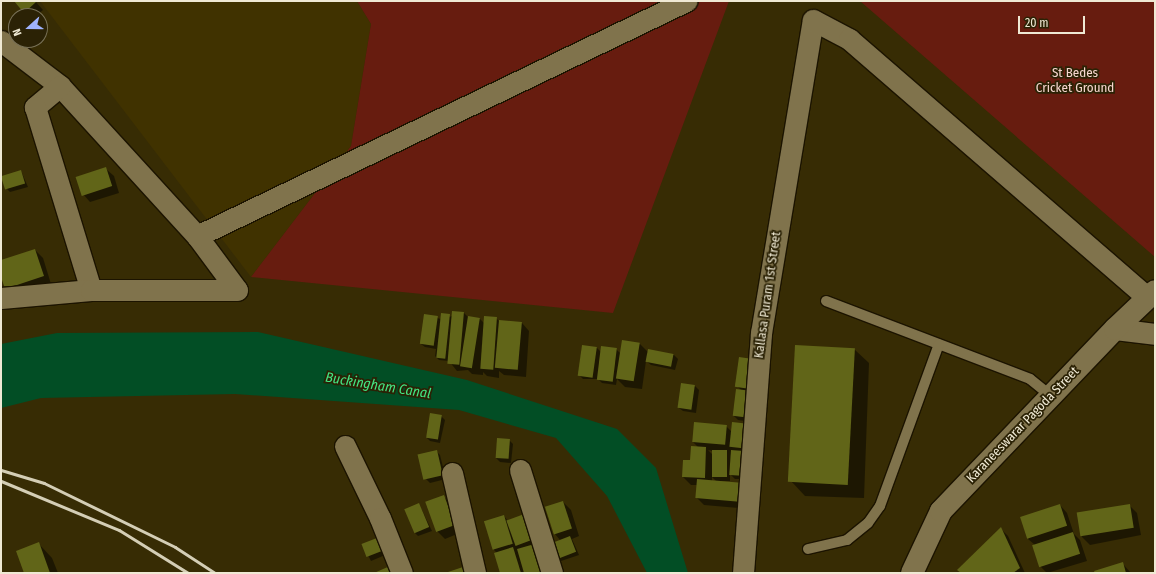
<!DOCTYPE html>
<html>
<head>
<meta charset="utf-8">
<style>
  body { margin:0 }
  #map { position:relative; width:1156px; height:574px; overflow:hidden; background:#372c04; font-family:"Fira Sans Condensed",sans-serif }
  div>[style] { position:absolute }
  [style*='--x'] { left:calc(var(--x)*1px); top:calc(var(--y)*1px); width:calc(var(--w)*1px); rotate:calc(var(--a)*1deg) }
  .built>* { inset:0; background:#403200 }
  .green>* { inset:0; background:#671c0f }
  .water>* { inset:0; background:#024e25 }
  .shadow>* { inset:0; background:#0007 }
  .building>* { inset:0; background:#616518; transform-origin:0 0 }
  .roads { filter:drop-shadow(1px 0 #1c1400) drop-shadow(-1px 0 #1c1400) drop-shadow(0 1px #1c1400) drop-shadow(0 -1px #1c1400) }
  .service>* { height:10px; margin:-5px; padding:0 5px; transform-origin:5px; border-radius:5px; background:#80734c }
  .minor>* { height:21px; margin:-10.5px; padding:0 10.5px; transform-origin:10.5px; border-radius:10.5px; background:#80734c }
  .tertiary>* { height:22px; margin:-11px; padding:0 11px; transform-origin:11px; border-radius:11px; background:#80734c }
  .rail>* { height:3px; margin:-1.5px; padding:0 1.5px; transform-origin:1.5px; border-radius:1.5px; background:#d4ceb6 }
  span { translate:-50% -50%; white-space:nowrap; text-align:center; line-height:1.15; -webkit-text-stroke:3.5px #2b2205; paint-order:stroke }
  .park-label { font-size:13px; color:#f7d6cf }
  .street-label { font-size:13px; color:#efe9d4 }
  .water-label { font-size:14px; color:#43e583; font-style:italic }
  .frame { position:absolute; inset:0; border:2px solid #efe9d4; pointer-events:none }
  .north { position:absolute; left:8px; top:8px; width:40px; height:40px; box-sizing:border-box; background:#2b2205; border:1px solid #797258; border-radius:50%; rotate:249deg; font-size:11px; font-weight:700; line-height:16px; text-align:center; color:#efe9d4 }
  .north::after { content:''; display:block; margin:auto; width:14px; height:18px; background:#9fb3fd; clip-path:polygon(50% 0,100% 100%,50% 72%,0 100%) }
  .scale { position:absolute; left:1018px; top:16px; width:67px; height:18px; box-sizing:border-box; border:2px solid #efe9d4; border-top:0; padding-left:5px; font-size:12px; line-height:14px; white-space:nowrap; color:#efe9d4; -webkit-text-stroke:3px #2b2205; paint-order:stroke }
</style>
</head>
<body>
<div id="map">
  <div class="built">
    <i style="clip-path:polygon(40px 1px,357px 1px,371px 24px,351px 146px,251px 277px)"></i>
  </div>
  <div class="green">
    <i style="clip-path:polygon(357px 1px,729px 1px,613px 313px,251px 277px,351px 146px,371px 24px)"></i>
    <i style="clip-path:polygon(860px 1px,1155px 1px,1155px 257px)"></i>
  </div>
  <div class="water">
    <i style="clip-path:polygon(258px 332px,467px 380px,617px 429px,656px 468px,688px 573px,647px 573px,607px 496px,556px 438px,459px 410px,235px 394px,41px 398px,1px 408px,1px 344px,57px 333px)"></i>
  </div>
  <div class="shadow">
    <i style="clip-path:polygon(15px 1px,35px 1px,43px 10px,36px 16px,28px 16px)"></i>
    <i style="clip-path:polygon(106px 169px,114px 176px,119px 193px,90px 202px,83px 194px)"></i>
    <i style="clip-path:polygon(21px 171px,28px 187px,10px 192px,6px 188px)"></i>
    <i style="clip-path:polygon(35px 250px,43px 258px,51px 284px,13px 296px,1px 274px,1px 262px)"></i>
    <i style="clip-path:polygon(464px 313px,468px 317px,480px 319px,484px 323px,496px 318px,499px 321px,522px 323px,529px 331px,526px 377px,504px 375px,499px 371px,499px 378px,487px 376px,483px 372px,483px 375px,472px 374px,468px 370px,457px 371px,449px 361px,439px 360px,435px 356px,436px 349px,425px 347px,421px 344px,425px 315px,441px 319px)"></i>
    <i style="clip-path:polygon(640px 344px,649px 353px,674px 355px,678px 359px,675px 370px,651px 365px,646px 361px,642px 389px,625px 387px,617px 379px,616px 385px,602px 383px,598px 379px,583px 379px,579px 375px,582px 346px,597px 348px,601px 352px,616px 349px,621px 354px)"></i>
    <i style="clip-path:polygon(854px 349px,869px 363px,864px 498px,805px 496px,791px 481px)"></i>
    <i style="clip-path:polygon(753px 359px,752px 422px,738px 420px,734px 416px,741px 390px,737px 386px)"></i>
    <i style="clip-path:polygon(695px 386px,699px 390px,696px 413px,683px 411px,679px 408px)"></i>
    <i style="clip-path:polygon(441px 416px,445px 420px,440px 443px,430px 441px,426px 437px)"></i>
    <i style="clip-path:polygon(evenodd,749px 425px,747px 479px,735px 479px,730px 474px,730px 481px,716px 481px,712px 477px,712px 481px,750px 509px,704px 505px,696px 497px,697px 485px,691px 485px,683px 477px,699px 448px,693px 442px,726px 426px,732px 432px,749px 425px,708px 450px,713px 451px,713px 455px,708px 450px)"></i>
    <i style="clip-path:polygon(509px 440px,513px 444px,511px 463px,500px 462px,496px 458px)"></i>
    <i style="clip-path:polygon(436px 451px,440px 455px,446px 479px,430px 483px,426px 479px)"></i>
    <i style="clip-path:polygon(443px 496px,451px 504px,462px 532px,445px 539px,437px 531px)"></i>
    <i style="clip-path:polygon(563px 502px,571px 510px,579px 536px,572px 539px,579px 555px,561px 561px,557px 557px,560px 540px,555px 534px)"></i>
    <i style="clip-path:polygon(419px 504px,432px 531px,418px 536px,414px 532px)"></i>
    <i style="clip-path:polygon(1060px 505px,1067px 513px,1074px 534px,1080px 540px,1087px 561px,1047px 573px,1041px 567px,1035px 545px,1028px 539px)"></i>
    <i style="clip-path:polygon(1130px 506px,1137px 513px,1141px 535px,1090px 545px,1082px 537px,1078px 515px)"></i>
    <i style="clip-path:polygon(504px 516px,508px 521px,530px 518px,552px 573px,501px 573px,497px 553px,494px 550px)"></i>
    <i style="clip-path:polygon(1001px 529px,1008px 536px,1025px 573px,962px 573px)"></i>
    <i style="clip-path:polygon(38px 543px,52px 558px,58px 573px,25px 573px)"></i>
    <i style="clip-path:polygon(362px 544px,390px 553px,371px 561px)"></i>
    <i style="clip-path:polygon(1122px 563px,1131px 573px,1096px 573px)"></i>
  </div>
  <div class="building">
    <i style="clip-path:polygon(14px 1px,35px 1px,36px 2px,24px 13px)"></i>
    <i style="left:106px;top:167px;width:20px;height:32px;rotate:72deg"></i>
    <i style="left:21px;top:170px;width:14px;height:21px;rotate:73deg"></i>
    <i style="clip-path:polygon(35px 249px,44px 276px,5px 289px,1px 277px,1px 260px)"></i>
    <i style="left:452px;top:311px;width:12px;height:53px;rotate:5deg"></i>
    <i style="left:441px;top:313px;width:9px;height:45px;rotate:6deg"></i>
    <i style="left:424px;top:314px;width:14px;height:30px;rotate:8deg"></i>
    <i style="left:468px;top:316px;width:12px;height:51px;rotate:9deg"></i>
    <i style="left:484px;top:316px;width:13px;height:53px;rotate:4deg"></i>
    <i style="left:499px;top:320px;width:23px;height:48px;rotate:5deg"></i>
    <i style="left:622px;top:340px;width:18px;height:39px;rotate:9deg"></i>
    <i style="left:582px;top:345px;width:15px;height:31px;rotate:8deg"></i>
    <i style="left:795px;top:345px;width:60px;height:137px;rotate:3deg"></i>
    <i style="left:601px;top:346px;width:16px;height:34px;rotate:7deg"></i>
    <i style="left:648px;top:349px;width:26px;height:13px;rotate:11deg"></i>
    <i style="left:739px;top:357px;width:14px;height:30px;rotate:8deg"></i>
    <i style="left:681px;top:383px;width:14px;height:25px;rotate:8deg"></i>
    <i style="left:736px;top:389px;width:16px;height:27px;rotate:7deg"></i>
    <i style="left:430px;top:413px;width:12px;height:25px;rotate:9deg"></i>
    <i style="left:694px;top:422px;width:33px;height:20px;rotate:5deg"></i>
    <i style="left:732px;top:422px;width:18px;height:25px;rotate:6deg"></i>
    <i style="left:497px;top:438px;width:13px;height:20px;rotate:4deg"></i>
    <i style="clip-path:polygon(691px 446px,706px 447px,705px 478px,682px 477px,683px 460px,690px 460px)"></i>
    <i style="left:437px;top:450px;width:26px;height:20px;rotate:77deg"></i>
    <i style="left:712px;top:450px;width:15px;height:27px"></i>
    <i style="left:731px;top:450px;width:13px;height:25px;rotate:4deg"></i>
    <i style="left:697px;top:479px;width:47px;height:19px;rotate:5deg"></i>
    <i style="left:444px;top:495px;width:32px;height:20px;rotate:70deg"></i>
    <i style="left:563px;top:501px;width:29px;height:19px;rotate:72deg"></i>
    <i style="left:419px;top:503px;width:26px;height:16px;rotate:67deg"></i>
    <i style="left:1060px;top:504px;width:23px;height:42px;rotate:72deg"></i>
    <i style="left:1130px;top:504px;width:24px;height:54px;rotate:81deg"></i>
    <i style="left:527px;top:513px;width:27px;height:22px;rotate:70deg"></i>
    <i style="left:504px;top:515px;width:30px;height:21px;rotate:73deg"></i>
    <i style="clip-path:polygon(1001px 527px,1020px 568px,1013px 573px,961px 573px,957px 570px)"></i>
    <i style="left:1073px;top:532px;width:23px;height:43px;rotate:72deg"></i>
    <i style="left:382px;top:536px;width:14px;height:22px;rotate:69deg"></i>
    <i style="left:570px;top:536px;width:17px;height:20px;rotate:69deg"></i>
    <i style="clip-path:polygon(39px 542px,50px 573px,24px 573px,16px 551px)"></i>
    <i style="clip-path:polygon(538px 543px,548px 573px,524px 573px,517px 549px)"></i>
    <i style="clip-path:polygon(513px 547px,521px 573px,500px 573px,494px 553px)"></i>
    <i style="clip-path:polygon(1123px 562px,1126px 573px,1095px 573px,1094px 571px)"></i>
    <i style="clip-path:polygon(390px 566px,393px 573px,374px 573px)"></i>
    <i style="clip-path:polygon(463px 567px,465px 573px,445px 573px)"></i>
  </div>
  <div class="roads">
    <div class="service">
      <i style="--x:826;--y:301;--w:218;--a:20.9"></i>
      <i style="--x:1030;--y:379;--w:27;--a:39"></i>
      <i style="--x:808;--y:549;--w:40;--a:-13"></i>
      <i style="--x:847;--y:540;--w:27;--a:-39"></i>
      <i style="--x:868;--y:523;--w:21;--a:-55"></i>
      <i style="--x:880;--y:506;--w:172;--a:-70"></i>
    </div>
    <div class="minor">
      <i style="--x:1;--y:41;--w:74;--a:37.3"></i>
      <i style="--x:60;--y:86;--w:203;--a:47.6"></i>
      <i style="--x:197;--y:236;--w:67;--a:53.5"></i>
      <i style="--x:60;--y:86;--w:33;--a:140"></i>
      <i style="--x:35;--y:107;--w:191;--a:73"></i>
      <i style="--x:197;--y:236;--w:543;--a:-25.67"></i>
      <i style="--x:1;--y:298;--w:90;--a:-5.1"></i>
      <i style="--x:91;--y:290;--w:146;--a:0"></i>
      <i style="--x:1115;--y:329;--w:40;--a:7.1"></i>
      <i style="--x:345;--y:446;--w:80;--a:64.1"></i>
      <i style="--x:380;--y:518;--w:59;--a:68.2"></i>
      <i style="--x:520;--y:470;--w:108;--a:72.7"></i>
      <i style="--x:452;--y:473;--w:103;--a:77"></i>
      <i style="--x:743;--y:573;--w:241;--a:-85.7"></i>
      <i style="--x:761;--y:333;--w:317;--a:-80.6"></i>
      <i style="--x:813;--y:20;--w:41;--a:27.8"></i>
      <i style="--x:849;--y:39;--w:394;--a:40.9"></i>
    </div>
    <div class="tertiary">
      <i style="--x:912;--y:573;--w:68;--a:-64.9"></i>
      <i style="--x:941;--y:511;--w:252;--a:-46.3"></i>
      <i style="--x:1115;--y:329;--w:55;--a:-43.5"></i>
    </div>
  </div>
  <div class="rail">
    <i style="--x:1;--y:470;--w:45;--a:16.8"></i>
    <i style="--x:44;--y:483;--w:146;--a:26"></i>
    <i style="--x:175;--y:547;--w:48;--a:33"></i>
    <i style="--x:1;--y:481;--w:128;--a:22.6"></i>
    <i style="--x:119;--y:530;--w:81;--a:31.9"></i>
  </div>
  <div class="park-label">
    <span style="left:1075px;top:81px">St Bedes<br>Cricket Ground</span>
  </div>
  <div class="street-label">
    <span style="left:768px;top:295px;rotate:-82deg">Kallasa Puram 1st Street</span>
    <span style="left:1023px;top:425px;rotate:-46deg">Karaneeswarar Pagoda Street</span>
  </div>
  <div class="water-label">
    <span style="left:378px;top:386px;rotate:9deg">Buckingham Canal</span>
  </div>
  <div class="frame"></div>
  <div class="north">N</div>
  <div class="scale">20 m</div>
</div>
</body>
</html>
